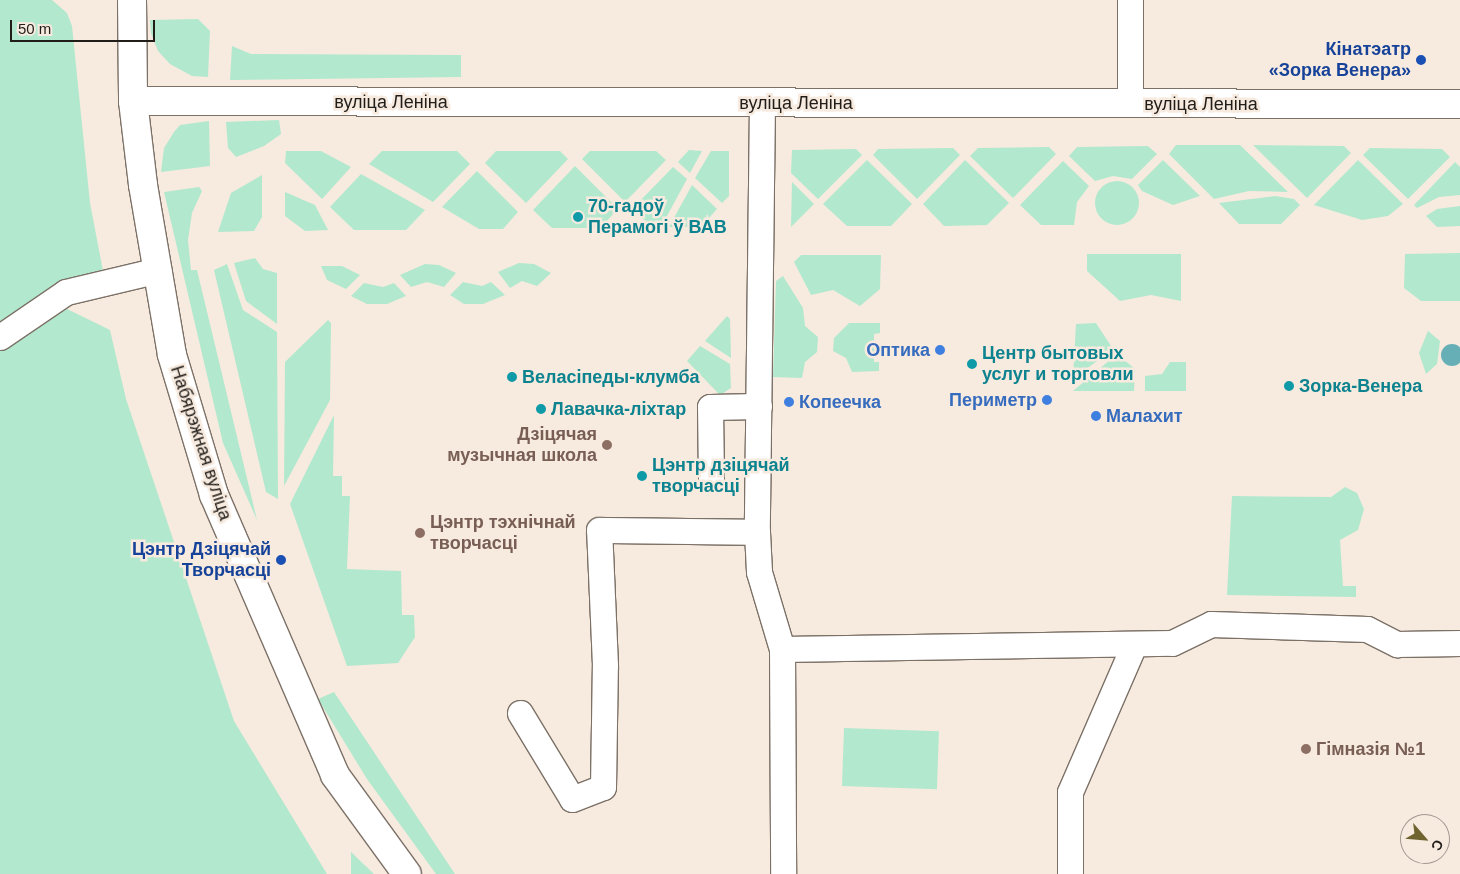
<!DOCTYPE html>
<html>
<head>
<meta charset="utf-8">
<style>
  body { margin:0 }
  #map { position:relative; width:1460px; height:874px; overflow:hidden; background:#f7eadf; font-family:Helvetica,sans-serif }
  div>[style] { position:absolute }
  [style*='--x'] { left:calc(var(--x)*1px); top:calc(var(--y)*1px); width:calc(var(--w)*1px); rotate:calc(var(--a)*1deg) }
  .green>* { inset:0; background:#b2e9ce; transform-origin:0 0 }
  .round { border-radius:50% }
  .water>* { inset:0; background:#66afb6 }
  .roads { filter:drop-shadow(1px 0 #7c7167) drop-shadow(-1px 0 #7c7167) drop-shadow(0 1px #7c7167) drop-shadow(0 -1px #7c7167) }
  .minor>* { height:25px; margin:-12.5px; padding:0 12.5px; transform-origin:12.5px; border-radius:12.5px; background:#fff }
  .major>* { height:28px; margin:-14px; padding:0 14px; transform-origin:14px; border-radius:14px; background:#fff }
  .dots>* { width:14px; height:14px; translate:-50% -50%; box-sizing:border-box; border:2px solid #f7eadf; border-radius:50% }
  span { translate:-50% -50%; white-space:nowrap; text-align:center; line-height:1.15; -webkit-text-stroke:5px #f7eadf; paint-order:stroke }
  .transit-label { font-size:18px; color:#164399; font-weight:700 }
  .right { translate:-100% -50%; text-align:right }
  .street-label { font-size:18px; color:#211d19 }
  .culture-label { font-size:18px; color:#0d838f; font-weight:700 }
  .left { translate:0 -50%; text-align:left }
  .shop-label { font-size:18px; color:#366cbe; font-weight:700 }
  .education-label { font-size:18px; color:#785e54; font-weight:700 }
  .north { position:absolute; left:1400px; top:814px; width:50px; height:50px; box-sizing:border-box; background:#f7eadf; border:1px solid #a19890; border-radius:50%; rotate:117deg; font-size:14px; font-weight:700; line-height:20px; text-align:center; color:#211d19 }
  .north::after { content:''; display:block; margin:auto; width:18px; height:22px; background:#6f6430; clip-path:polygon(50% 0,100% 100%,50% 72%,0 100%) }
  .scale { position:absolute; left:10px; top:20px; width:145px; height:22px; box-sizing:border-box; border:2px solid #211d19; border-top:0; padding-left:6px; font-size:15px; line-height:18px; white-space:nowrap; color:#211d19; -webkit-text-stroke:4px #f7eadf; paint-order:stroke }
</style>
</head>
<body>
<div id="map">
  <div class="green">
    <i style="clip-path:polygon(0 0,52px 0,67px 13px,72px 26px,90px 203px,103px 271px,0 329px)"></i>
    <i style="clip-path:polygon(198px 19px,210px 31px,208px 77px,192px 76px,170px 64px,158px 51px,151px 33px,150px 20px)"></i>
    <i style="clip-path:polygon(232px 46px,251px 54px,461px 55px,461px 77px,230px 80px)"></i>
    <i style="clip-path:polygon(279px 120px,281px 134px,264px 146px,236px 157px,228px 148px,226px 122px)"></i>
    <i style="clip-path:polygon(209px 121px,210px 166px,161px 172px,164px 148px,174px 132px,180px 125px)"></i>
    <i style="clip-path:polygon(1176px 145px,1240px 145px,1288px 192px,1249px 191px,1214px 199px,1169px 154px)"></i>
    <i style="clip-path:polygon(1253px 145px,1344px 146px,1351px 153px,1307px 198px)"></i>
    <i style="clip-path:polygon(1148px 146px,1157px 154px,1132px 179px,1113px 176px,1095px 181px,1069px 156px,1077px 147px)"></i>
    <i style="clip-path:polygon(1049px 147px,1056px 154px,1013px 198px,970px 156px,978px 148px)"></i>
    <i style="clip-path:polygon(953px 148px,960px 155px,917px 199px,873px 155px,878px 149px)"></i>
    <i style="clip-path:polygon(1370px 148px,1442px 149px,1450px 157px,1408px 199px,1363px 155px)"></i>
    <i style="clip-path:polygon(856px 149px,862px 155px,818px 199px,791px 173px,792px 150px)"></i>
    <i style="clip-path:polygon(689px 150px,702px 151px,690px 173px,678px 162px)"></i>
    <i style="clip-path:polygon(286px 151px,321px 151px,351px 167px,322px 199px,285px 163px)"></i>
    <i style="clip-path:polygon(382px 151px,457px 151px,470px 164px,433px 202px,369px 164px)"></i>
    <i style="clip-path:polygon(496px 151px,560px 151px,568px 159px,526px 203px,485px 163px)"></i>
    <i style="clip-path:polygon(590px 151px,656px 151px,666px 160px,625px 202px,582px 159px)"></i>
    <i style="clip-path:polygon(711px 151px,729px 151px,729px 196px,722px 203px,695px 178px)"></i>
    <i style="clip-path:polygon(867px 160px,912px 204px,891px 226px,847px 226px,823px 204px)"></i>
    <i style="clip-path:polygon(965px 160px,1009px 203px,987px 225px,944px 226px,923px 204px)"></i>
    <i style="clip-path:polygon(1163px 160px,1200px 196px,1173px 205px,1142px 191px,1138px 185px)"></i>
    <i style="clip-path:polygon(1358px 160px,1403px 204px,1388px 216px,1362px 220px,1314px 205px)"></i>
    <i style="clip-path:polygon(1063px 161px,1089px 186px,1077px 202px,1074px 225px,1041px 225px,1020px 205px)"></i>
    <i style="clip-path:polygon(1455px 162px,1460px 167px,1460px 195px,1439px 197px,1417px 208px,1414px 205px)"></i>
    <i style="clip-path:polygon(575px 166px,618px 209px,600px 228px,552px 228px,533px 210px)"></i>
    <i style="clip-path:polygon(673px 167px,687px 179px,661px 227px,652px 227px,632px 209px)"></i>
    <i style="clip-path:polygon(477px 171px,518px 212px,503px 229px,479px 229px,442px 207px)"></i>
    <i style="clip-path:polygon(361px 174px,425px 210px,406px 230px,354px 230px,330px 207px)"></i>
    <i style="clip-path:polygon(262px 175px,262px 217px,254px 231px,218px 232px,231px 193px)"></i>
    <i class="round" style="left:1095px;top:181px;width:44px;height:44px"></i>
    <i style="clip-path:polygon(792px 182px,814px 204px,791px 227px)"></i>
    <i style="clip-path:polygon(692px 185px,717px 209px,701px 227px,669px 227px)"></i>
    <i style="clip-path:polygon(199px 187px,202px 191px,192px 213px,188px 240px,191px 270px,197px 270px,257px 520px,223px 443px,164px 192px)"></i>
    <i style="clip-path:polygon(285px 192px,315px 205px,328px 230px,305px 231px,285px 216px)"></i>
    <i style="clip-path:polygon(1275px 196px,1294px 199px,1300px 205px,1281px 224px,1239px 224px,1219px 203px)"></i>
    <i style="clip-path:polygon(1460px 206px,1460px 226px,1437px 227px,1426px 216px,1437px 209px)"></i>
    <i style="clip-path:polygon(1460px 253px,1460px 301px,1421px 301px,1404px 288px,1405px 254px)"></i>
    <i style="clip-path:polygon(1087px 254px,1181px 254px,1181px 301px,1151px 295px,1120px 301px,1087px 271px)"></i>
    <i style="clip-path:polygon(801px 255px,881px 255px,880px 289px,860px 306px,833px 290px,811px 295px,794px 262px)"></i>
    <i style="clip-path:polygon(255px 258px,263px 269px,277px 273px,277px 324px,246px 301px,234px 263px)"></i>
    <i style="clip-path:polygon(519px 263px,534px 264px,551px 273px,537px 286px,522px 281px,510px 288px,498px 272px)"></i>
    <i style="clip-path:polygon(227px 264px,243px 310px,277px 332px,278px 499px,266px 492px,214px 270px)"></i>
    <i style="clip-path:polygon(425px 264px,439px 265px,456px 273px,444px 287px,427px 282px,411px 287px,400px 275px)"></i>
    <i style="clip-path:polygon(321px 266px,342px 266px,360px 275px,346px 289px,327px 280px)"></i>
    <i style="clip-path:polygon(783px 276px,803px 308px,805px 326px,818px 337px,817px 352px,805px 362px,802px 378px,773px 377px,776px 281px)"></i>
    <i style="clip-path:polygon(463px 282px,482px 286px,491px 282px,505px 295px,483px 304px,464px 304px,450px 295px)"></i>
    <i style="clip-path:polygon(364px 283px,383px 287px,394px 283px,406px 296px,387px 304px,367px 304px,351px 296px)"></i>
    <i style="clip-path:polygon(63px 307px,110px 330px,126px 399px,234px 721px,327px 874px,0 874px,0 348px)"></i>
    <i style="clip-path:polygon(727px 316px,730px 319px,731px 358px,705px 341px)"></i>
    <i style="clip-path:polygon(328px 320px,331px 323px,330px 400px,284px 486px,285px 362px)"></i>
    <i style="clip-path:polygon(849px 323px,880px 323px,880px 333px,874px 334px,874px 362px,879px 362px,879px 371px,852px 372px,846px 358px,833px 351px,834px 338px)"></i>
    <i style="clip-path:polygon(1096px 323px,1113px 349px,1073px 379px,1076px 324px)"></i>
    <i style="clip-path:polygon(1428px 331px,1440px 341px,1437px 364px,1426px 374px,1419px 353px)"></i>
    <i style="clip-path:polygon(700px 346px,730px 364px,731px 388px,720px 395px,687px 361px)"></i>
    <i style="clip-path:polygon(1117px 354px,1135px 369px,1134px 391px,1073px 391px)"></i>
    <i style="clip-path:polygon(1170px 362px,1186px 362px,1186px 391px,1145px 391px,1145px 376px,1162px 374px)"></i>
    <i style="clip-path:polygon(334px 415px,333px 476px,342px 476px,342px 496px,350px 496px,347px 569px,401px 571px,402px 615px,414px 615px,415px 637px,398px 663px,347px 666px,290px 504px)"></i>
    <i style="clip-path:polygon(1345px 487px,1357px 493px,1364px 509px,1358px 530px,1340px 540px,1343px 586px,1356px 586px,1356px 597px,1227px 595px,1232px 496px,1331px 497px)"></i>
    <i style="clip-path:polygon(334px 692px,455px 874px,436px 874px,367px 779px,318px 699px)"></i>
    <i style="left:844px;top:728px;width:95px;height:58px;rotate:2deg"></i>
    <i style="clip-path:polygon(351px 852px,374px 874px,351px 874px)"></i>
  </div>
  <div class="water">
    <i class="round" style="left:1441px;top:344px;width:22px;height:22px"></i>
  </div>
  <div class="roads">
    <div class="minor">
      <i style="--x:1130;--y:0;--w:104;--a:90"></i>
      <i style="--x:762;--y:103;--w:429;--a:90.7"></i>
      <i style="--x:757;--y:532;--w:40;--a:87.1"></i>
      <i style="--x:759;--y:572;--w:80;--a:73.4"></i>
      <i style="--x:782;--y:649;--w:225;--a:89.7"></i>
      <i style="--x:0;--y:337;--w:80;--a:-34.3"></i>
      <i style="--x:66;--y:292;--w:95;--a:-13.4"></i>
      <i style="--x:711;--y:478;--w:71;--a:-90.8"></i>
      <i style="--x:710;--y:407;--w:49;--a:-1.2"></i>
      <i style="--x:782;--y:649;--w:390;--a:-0.9"></i>
      <i style="--x:1172;--y:643;--w:43;--a:-26"></i>
      <i style="--x:1211;--y:624;--w:156;--a:1.8"></i>
      <i style="--x:1367;--y:629;--w:34;--a:27"></i>
      <i style="--x:1397;--y:644;--w:63;--a:-0.9"></i>
      <i style="--x:520;--y:713;--w:100;--a:58.8"></i>
      <i style="--x:572;--y:799;--w:33;--a:-21"></i>
      <i style="--x:603;--y:787;--w:122;--a:-89.1"></i>
      <i style="--x:605;--y:665;--w:135;--a:-92.5"></i>
      <i style="--x:599;--y:530;--w:158;--a:0.7"></i>
      <i style="--x:1070;--y:874;--w:82;--a:-90"></i>
      <i style="--x:1070;--y:792;--w:160;--a:-66.5"></i>
    </div>
    <div class="major">
      <i style="--x:132;--y:0;--w:101;--a:89.4"></i>
      <i style="--x:133;--y:101;--w:85;--a:83.2"></i>
      <i style="--x:143;--y:185;--w:172;--a:80.3"></i>
      <i style="--x:172;--y:355;--w:146;--a:73.3"></i>
      <i style="--x:214;--y:495;--w:305;--a:66.6"></i>
      <i style="--x:335;--y:775;--w:122;--a:54"></i>
      <i style="--x:133;--y:101;--w:1327;--a:0.13"></i>
    </div>
  </div>
  <div class="dots">
    <i style="left:1421px;top:60px;background:#1a4fb4"></i>
    <i style="left:578px;top:217px;background:#0f9aa8"></i>
    <i style="left:940px;top:350px;background:#3f7fe0"></i>
    <i style="left:972px;top:364px;background:#0f9aa8"></i>
    <i style="left:512px;top:377px;background:#0f9aa8"></i>
    <i style="left:1289px;top:386px;background:#0f9aa8"></i>
    <i style="left:1047px;top:400px;background:#3f7fe0"></i>
    <i style="left:789px;top:402px;background:#3f7fe0"></i>
    <i style="left:541px;top:409px;background:#0f9aa8"></i>
    <i style="left:1096px;top:416px;background:#3f7fe0"></i>
    <i style="left:607px;top:445px;background:#8d6e63"></i>
    <i style="left:642px;top:476px;background:#0f9aa8"></i>
    <i style="left:420px;top:533px;background:#8d6e63"></i>
    <i style="left:281px;top:560px;background:#1a4fb4"></i>
    <i style="left:1306px;top:749px;background:#8d6e63"></i>
  </div>
  <div class="transit-label">
    <span class="right" style="left:1411px;top:60px">Кінатэатр<br>«Зорка Венера»</span>
    <span class="right" style="left:271px;top:560px">Цэнтр Дзіцячай<br>Творчасці</span>
  </div>
  <div class="street-label">
    <span style="left:391px;top:102px">вуліца Леніна</span>
    <span style="left:796px;top:103px">вуліца Леніна</span>
    <span style="left:1201px;top:104px">вуліца Леніна</span>
    <span style="left:201px;top:443px;rotate:72deg">Набярэжная вуліца</span>
  </div>
  <div class="culture-label">
    <span class="left" style="left:588px;top:217px">70-гадоў<br>Перамогі ў ВАВ</span>
    <span class="left" style="left:982px;top:364px">Центр бытовых<br>услуг и торговли</span>
    <span class="left" style="left:522px;top:377px">Веласіпеды-клумба</span>
    <span class="left" style="left:1299px;top:386px">Зорка-Венера</span>
    <span class="left" style="left:551px;top:409px">Лавачка-ліхтар</span>
    <span class="left" style="left:652px;top:476px">Цэнтр дзіцячай<br>творчасці</span>
  </div>
  <div class="shop-label">
    <span class="right" style="left:930px;top:350px">Оптика</span>
    <span class="right" style="left:1037px;top:400px">Периметр</span>
    <span class="left" style="left:799px;top:402px">Копеечка</span>
    <span class="left" style="left:1106px;top:416px">Малахит</span>
  </div>
  <div class="education-label">
    <span class="right" style="left:597px;top:445px">Дзіцячая<br>музычная школа</span>
    <span class="left" style="left:430px;top:533px">Цэнтр тэхнічнай<br>творчасці</span>
    <span class="left" style="left:1316px;top:749px">Гімназія №1</span>
  </div>
  <div class="north">С</div>
  <div class="scale">50 m</div>
</div>
</body>
</html>
